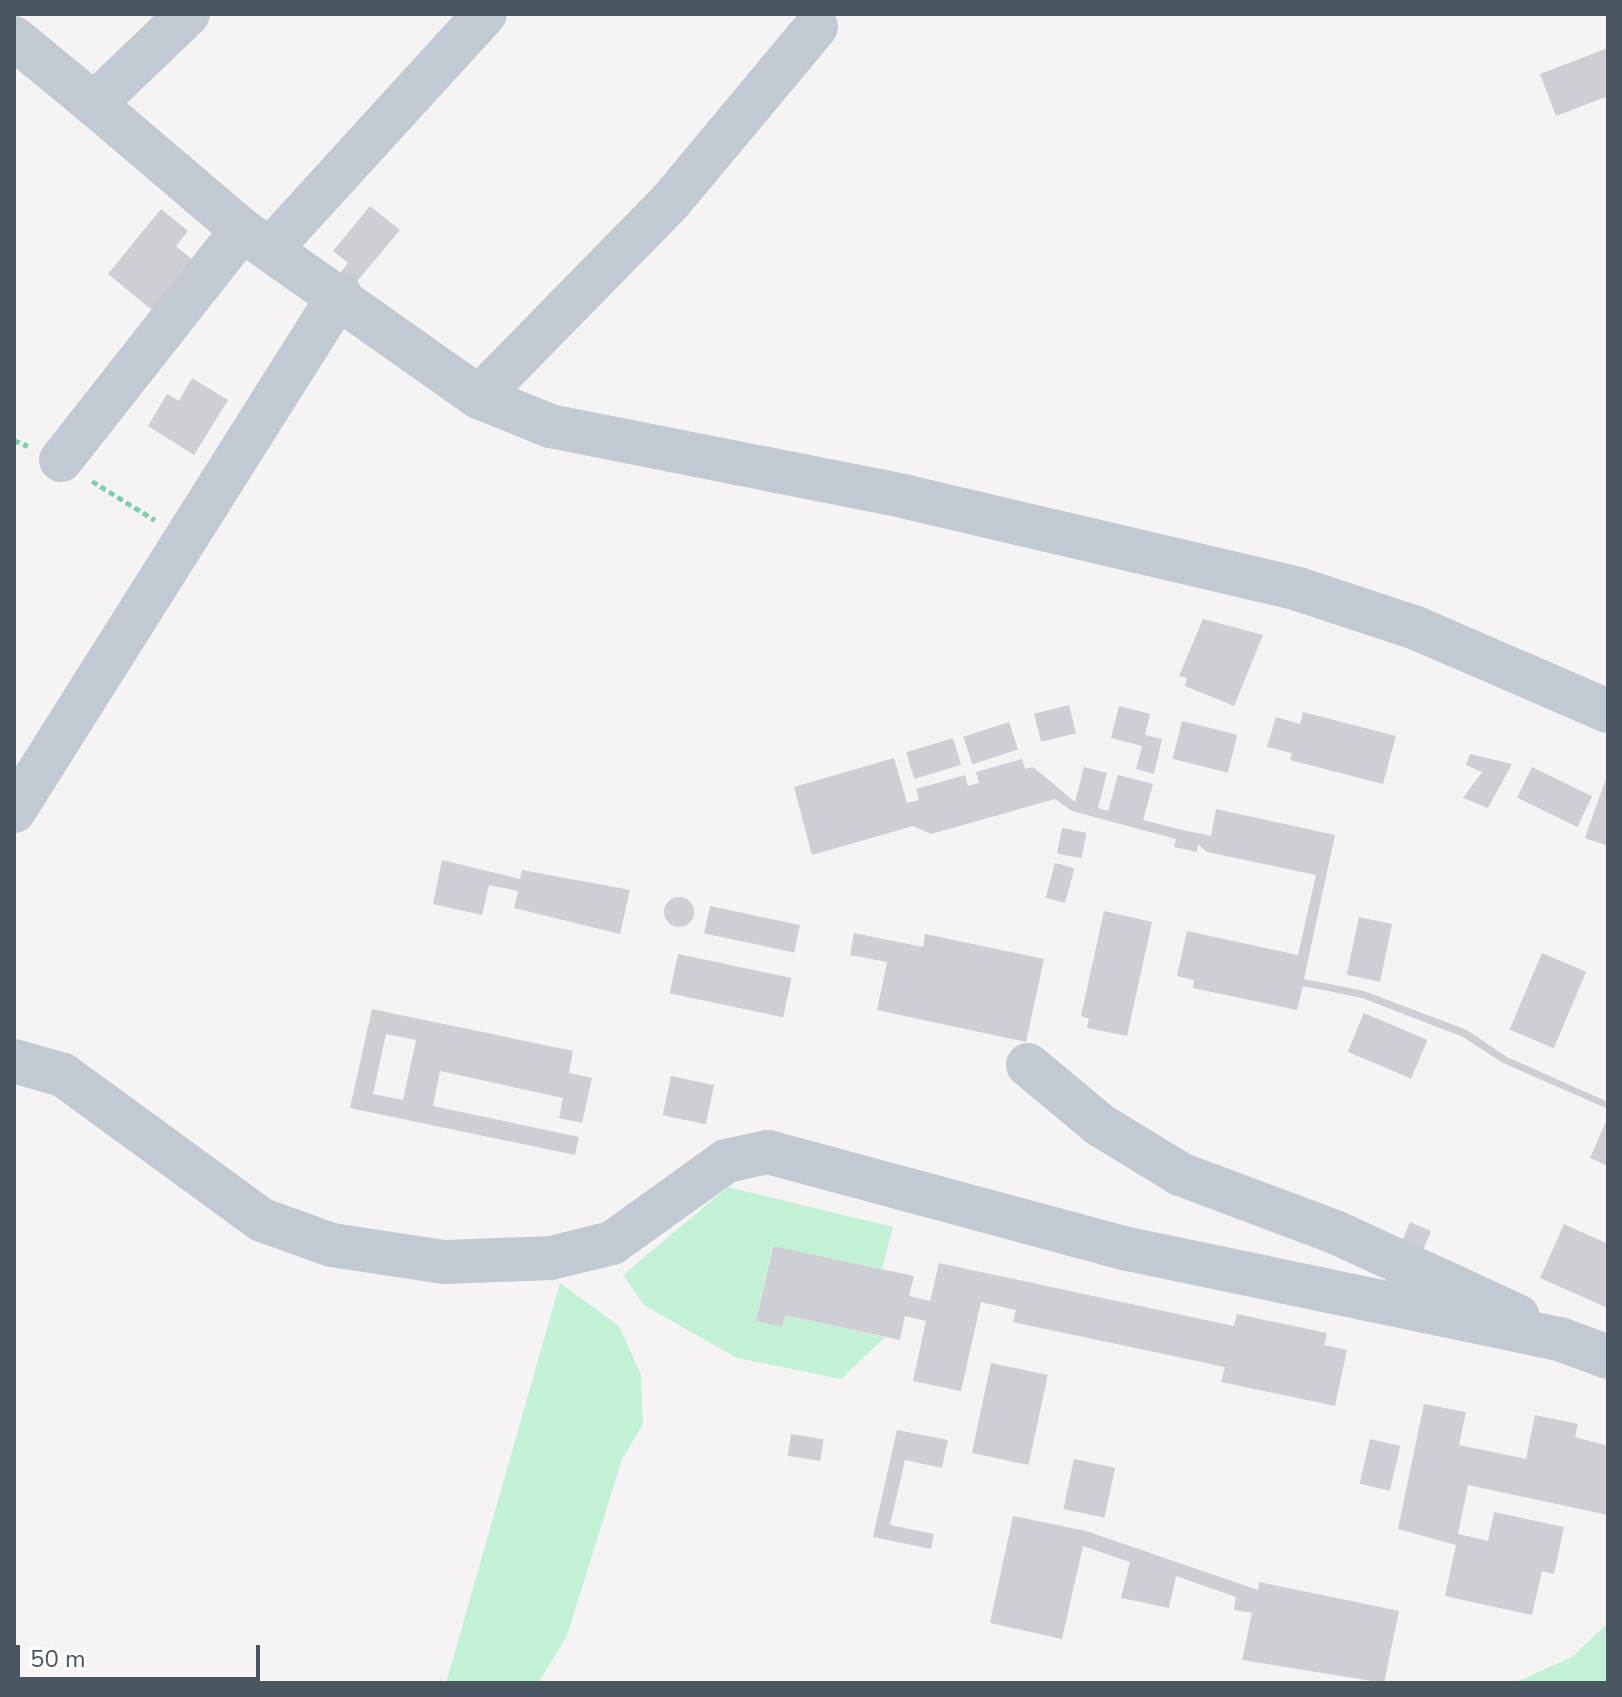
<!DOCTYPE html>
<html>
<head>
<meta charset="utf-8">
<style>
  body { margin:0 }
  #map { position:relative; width:1622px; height:1697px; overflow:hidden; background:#f5f3f3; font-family:"Nunito Sans",sans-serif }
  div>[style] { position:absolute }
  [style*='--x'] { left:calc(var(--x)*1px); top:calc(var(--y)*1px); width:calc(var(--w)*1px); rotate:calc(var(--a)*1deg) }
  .green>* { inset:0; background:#c3f1d5 }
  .building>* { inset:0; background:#cdcfd5; transform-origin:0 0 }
  .round { border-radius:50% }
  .path>* { height:5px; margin-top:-2.5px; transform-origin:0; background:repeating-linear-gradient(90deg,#7ad0a6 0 6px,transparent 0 10px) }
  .minor>* { height:44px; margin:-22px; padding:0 22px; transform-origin:22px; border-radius:22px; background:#c1cad2 }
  span { translate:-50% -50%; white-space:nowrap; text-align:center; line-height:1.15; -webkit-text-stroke:7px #fff; paint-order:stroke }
  .frame { position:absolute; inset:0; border:16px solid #4a5661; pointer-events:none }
  .scale { position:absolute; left:16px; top:1645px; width:244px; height:36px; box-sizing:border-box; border:4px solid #4a5661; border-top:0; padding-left:10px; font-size:24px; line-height:28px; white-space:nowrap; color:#4a5661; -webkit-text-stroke:6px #fff; paint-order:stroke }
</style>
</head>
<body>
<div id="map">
  <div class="green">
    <i style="clip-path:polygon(728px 1187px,893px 1227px,882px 1269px,772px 1246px,756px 1321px,782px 1327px,785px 1315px,885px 1337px,841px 1379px,737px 1358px,644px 1305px,623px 1275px)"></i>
    <i style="clip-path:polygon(560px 1283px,619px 1326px,641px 1375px,643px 1424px,622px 1459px,567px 1636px,538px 1683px,446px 1683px)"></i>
    <i style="clip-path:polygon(1608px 1623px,1608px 1683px,1514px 1683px,1572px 1657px)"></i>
  </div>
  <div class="building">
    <i style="clip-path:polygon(1608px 48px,1608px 96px,1556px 116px,1540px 74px)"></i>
    <i style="clip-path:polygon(370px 206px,400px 230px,354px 285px,340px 273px,348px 263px,333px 251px)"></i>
    <i style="clip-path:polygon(161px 209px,188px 231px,176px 246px,193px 260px,152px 310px,108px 274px)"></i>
    <i style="clip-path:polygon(192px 378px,228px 400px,194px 455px,148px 426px,167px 394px,179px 401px)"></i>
    <i style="clip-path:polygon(1203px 619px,1263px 635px,1234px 706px,1185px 686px,1187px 678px,1179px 676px)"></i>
    <i style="left:1069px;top:705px;width:29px;height:36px;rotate:76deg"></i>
    <i style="clip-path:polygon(1119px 706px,1150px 714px,1145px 735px,1162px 739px,1154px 774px,1136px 769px,1142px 746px,1111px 738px)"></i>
    <i style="clip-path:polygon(1303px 712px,1396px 736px,1383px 784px,1290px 760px,1292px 753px,1267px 747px,1276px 717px,1300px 724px)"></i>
    <i style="left:1182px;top:721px;width:57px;height:39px;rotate:14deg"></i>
    <i style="left:1009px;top:722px;width:29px;height:48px;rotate:72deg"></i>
    <i style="left:953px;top:738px;width:28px;height:49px;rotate:73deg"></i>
    <i style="clip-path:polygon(1470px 754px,1512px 764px,1488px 808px,1463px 798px,1482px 772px,1466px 765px)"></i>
    <i style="clip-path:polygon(894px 758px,907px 803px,919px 800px,916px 789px,965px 775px,968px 786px,979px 783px,976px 772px,1022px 759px,1025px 769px,1033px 767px,1075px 802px,1084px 767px,1107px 773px,1098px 808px,1108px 811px,1118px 775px,1153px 784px,1143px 820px,1178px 829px,1211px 836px,1216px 809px,1335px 835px,1304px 979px,1364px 991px,1467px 1030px,1507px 1057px,1608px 1102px,1608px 1109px,1503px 1063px,1463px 1037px,1362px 998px,1303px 986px,1297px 1010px,1193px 988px,1194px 980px,1177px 976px,1187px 931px,1298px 955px,1316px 875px,1207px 852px,1198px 844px,1197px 852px,1174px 847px,1176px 839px,1072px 811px,1055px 799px,931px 834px,913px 826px,812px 855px,794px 787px)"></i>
    <i style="left:1532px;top:767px;width:67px;height:34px;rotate:26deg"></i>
    <i style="clip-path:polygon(1605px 781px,1608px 782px,1608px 846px,1585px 838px)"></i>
    <i style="left:1062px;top:828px;width:25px;height:26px;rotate:11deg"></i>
    <i style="clip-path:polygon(442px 860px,520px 879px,522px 870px,630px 890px,620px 934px,514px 908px,518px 891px,489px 885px,482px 915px,433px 904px)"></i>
    <i style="left:1055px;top:863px;width:20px;height:36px;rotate:15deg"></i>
    <i class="round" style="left:664px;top:897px;width:30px;height:30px"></i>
    <i style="left:710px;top:906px;width:92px;height:28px;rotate:12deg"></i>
    <i style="clip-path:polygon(1104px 911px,1152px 922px,1127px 1036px,1087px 1028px,1089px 1019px,1081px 1016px)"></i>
    <i style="left:1359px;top:917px;width:34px;height:59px;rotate:12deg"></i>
    <i style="clip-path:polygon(854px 933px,923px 947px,925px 934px,1044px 959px,1026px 1042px,877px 1010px,887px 962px,850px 955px)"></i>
    <i style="left:1542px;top:953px;width:48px;height:83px;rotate:23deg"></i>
    <i style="left:678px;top:954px;width:116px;height:40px;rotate:12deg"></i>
    <i style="clip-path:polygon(evenodd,372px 1009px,573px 1051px,569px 1073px,592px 1078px,582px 1123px,559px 1118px,563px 1098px,440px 1071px,433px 1106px,579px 1137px,575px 1155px,350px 1108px,372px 1009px,386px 1034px,416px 1040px,403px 1100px,373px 1094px,386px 1034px)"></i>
    <i style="left:1364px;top:1013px;width:69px;height:42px;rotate:23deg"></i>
    <i style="left:671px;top:1076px;width:44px;height:40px;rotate:12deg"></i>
    <i style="clip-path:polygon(1608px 1117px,1608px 1166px,1590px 1158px)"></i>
    <i style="left:1410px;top:1222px;width:23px;height:23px;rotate:23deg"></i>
    <i style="clip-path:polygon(1564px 1224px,1608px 1244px,1608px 1308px,1540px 1278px)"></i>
    <i style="clip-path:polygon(773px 1246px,914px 1276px,909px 1296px,930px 1301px,939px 1263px,1234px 1326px,1237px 1314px,1327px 1333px,1324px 1345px,1347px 1350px,1335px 1406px,1221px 1382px,1225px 1367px,1013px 1322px,1016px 1310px,981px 1302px,961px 1391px,913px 1381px,926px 1321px,905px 1316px,900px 1340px,785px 1315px,782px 1327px,756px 1321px)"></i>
    <i style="left:991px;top:1363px;width:58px;height:92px;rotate:12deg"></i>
    <i style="clip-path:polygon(1424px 1404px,1466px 1412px,1459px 1445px,1526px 1459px,1535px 1415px,1578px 1424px,1575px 1437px,1608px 1446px,1608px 1515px,1468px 1485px,1458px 1534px,1488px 1541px,1494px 1512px,1564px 1527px,1554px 1574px,1542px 1571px,1532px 1615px,1445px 1596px,1456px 1545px,1398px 1529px)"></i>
    <i style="clip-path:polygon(897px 1430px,948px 1440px,942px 1468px,905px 1460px,890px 1525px,934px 1534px,931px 1549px,873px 1537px)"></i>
    <i style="left:791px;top:1434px;width:33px;height:22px;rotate:9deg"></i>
    <i style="left:1370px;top:1439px;width:31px;height:46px;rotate:13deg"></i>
    <i style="left:1074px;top:1459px;width:42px;height:51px;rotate:12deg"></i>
    <i style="clip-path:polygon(1013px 1516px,1086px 1531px,1258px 1590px,1259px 1582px,1399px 1611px,1384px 1683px,1242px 1660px,1252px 1613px,1234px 1610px,1236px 1597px,1176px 1576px,1169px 1608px,1121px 1598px,1130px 1562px,1083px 1546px,1062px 1639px,990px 1623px)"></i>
  </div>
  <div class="path">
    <i style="--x:14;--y:440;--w:15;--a:23"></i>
    <i style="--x:92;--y:481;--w:74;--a:31.8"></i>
  </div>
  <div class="minor">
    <i style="--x:14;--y:38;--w:104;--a:39.5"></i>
    <i style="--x:94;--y:104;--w:130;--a:-43.8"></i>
    <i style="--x:94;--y:104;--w:194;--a:40.4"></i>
    <i style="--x:242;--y:230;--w:290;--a:35.2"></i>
    <i style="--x:479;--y:397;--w:77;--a:22.2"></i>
    <i style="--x:550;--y:426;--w:364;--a:11.2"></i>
    <i style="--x:907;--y:497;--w:402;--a:13.2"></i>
    <i style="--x:1298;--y:589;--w:124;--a:18.3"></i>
    <i style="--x:1416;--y:628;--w:209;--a:23.4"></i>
    <i style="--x:273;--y:246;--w:314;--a:-47.6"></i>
    <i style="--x:479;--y:397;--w:273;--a:-45.6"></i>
    <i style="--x:670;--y:202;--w:228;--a:-50.2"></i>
    <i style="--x:61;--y:460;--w:293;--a:-51.8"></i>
    <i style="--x:14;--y:811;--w:611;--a:-57.77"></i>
    <i style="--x:14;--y:1061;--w:51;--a:15.9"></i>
    <i style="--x:63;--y:1075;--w:246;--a:36.1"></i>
    <i style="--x:262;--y:1220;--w:74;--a:19.7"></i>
    <i style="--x:332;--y:1245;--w:113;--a:8.6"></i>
    <i style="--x:444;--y:1262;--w:107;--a:-2.1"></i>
    <i style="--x:551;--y:1258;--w:63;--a:-13.8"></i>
    <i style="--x:612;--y:1243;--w:140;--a:-35.7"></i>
    <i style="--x:726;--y:1161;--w:43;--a:-12.1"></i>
    <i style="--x:768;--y:1152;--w:373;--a:15.1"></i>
    <i style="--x:1128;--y:1249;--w:443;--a:11.8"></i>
    <i style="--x:1562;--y:1340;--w:49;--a:20.3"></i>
    <i style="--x:1028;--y:1065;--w:94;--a:39.8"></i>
    <i style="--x:1100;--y:1125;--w:94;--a:31.5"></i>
    <i style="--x:1180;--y:1174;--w:165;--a:20.5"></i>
    <i style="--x:1335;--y:1232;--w:201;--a:24.7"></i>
  </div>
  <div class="frame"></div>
  <div class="scale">50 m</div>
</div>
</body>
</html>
